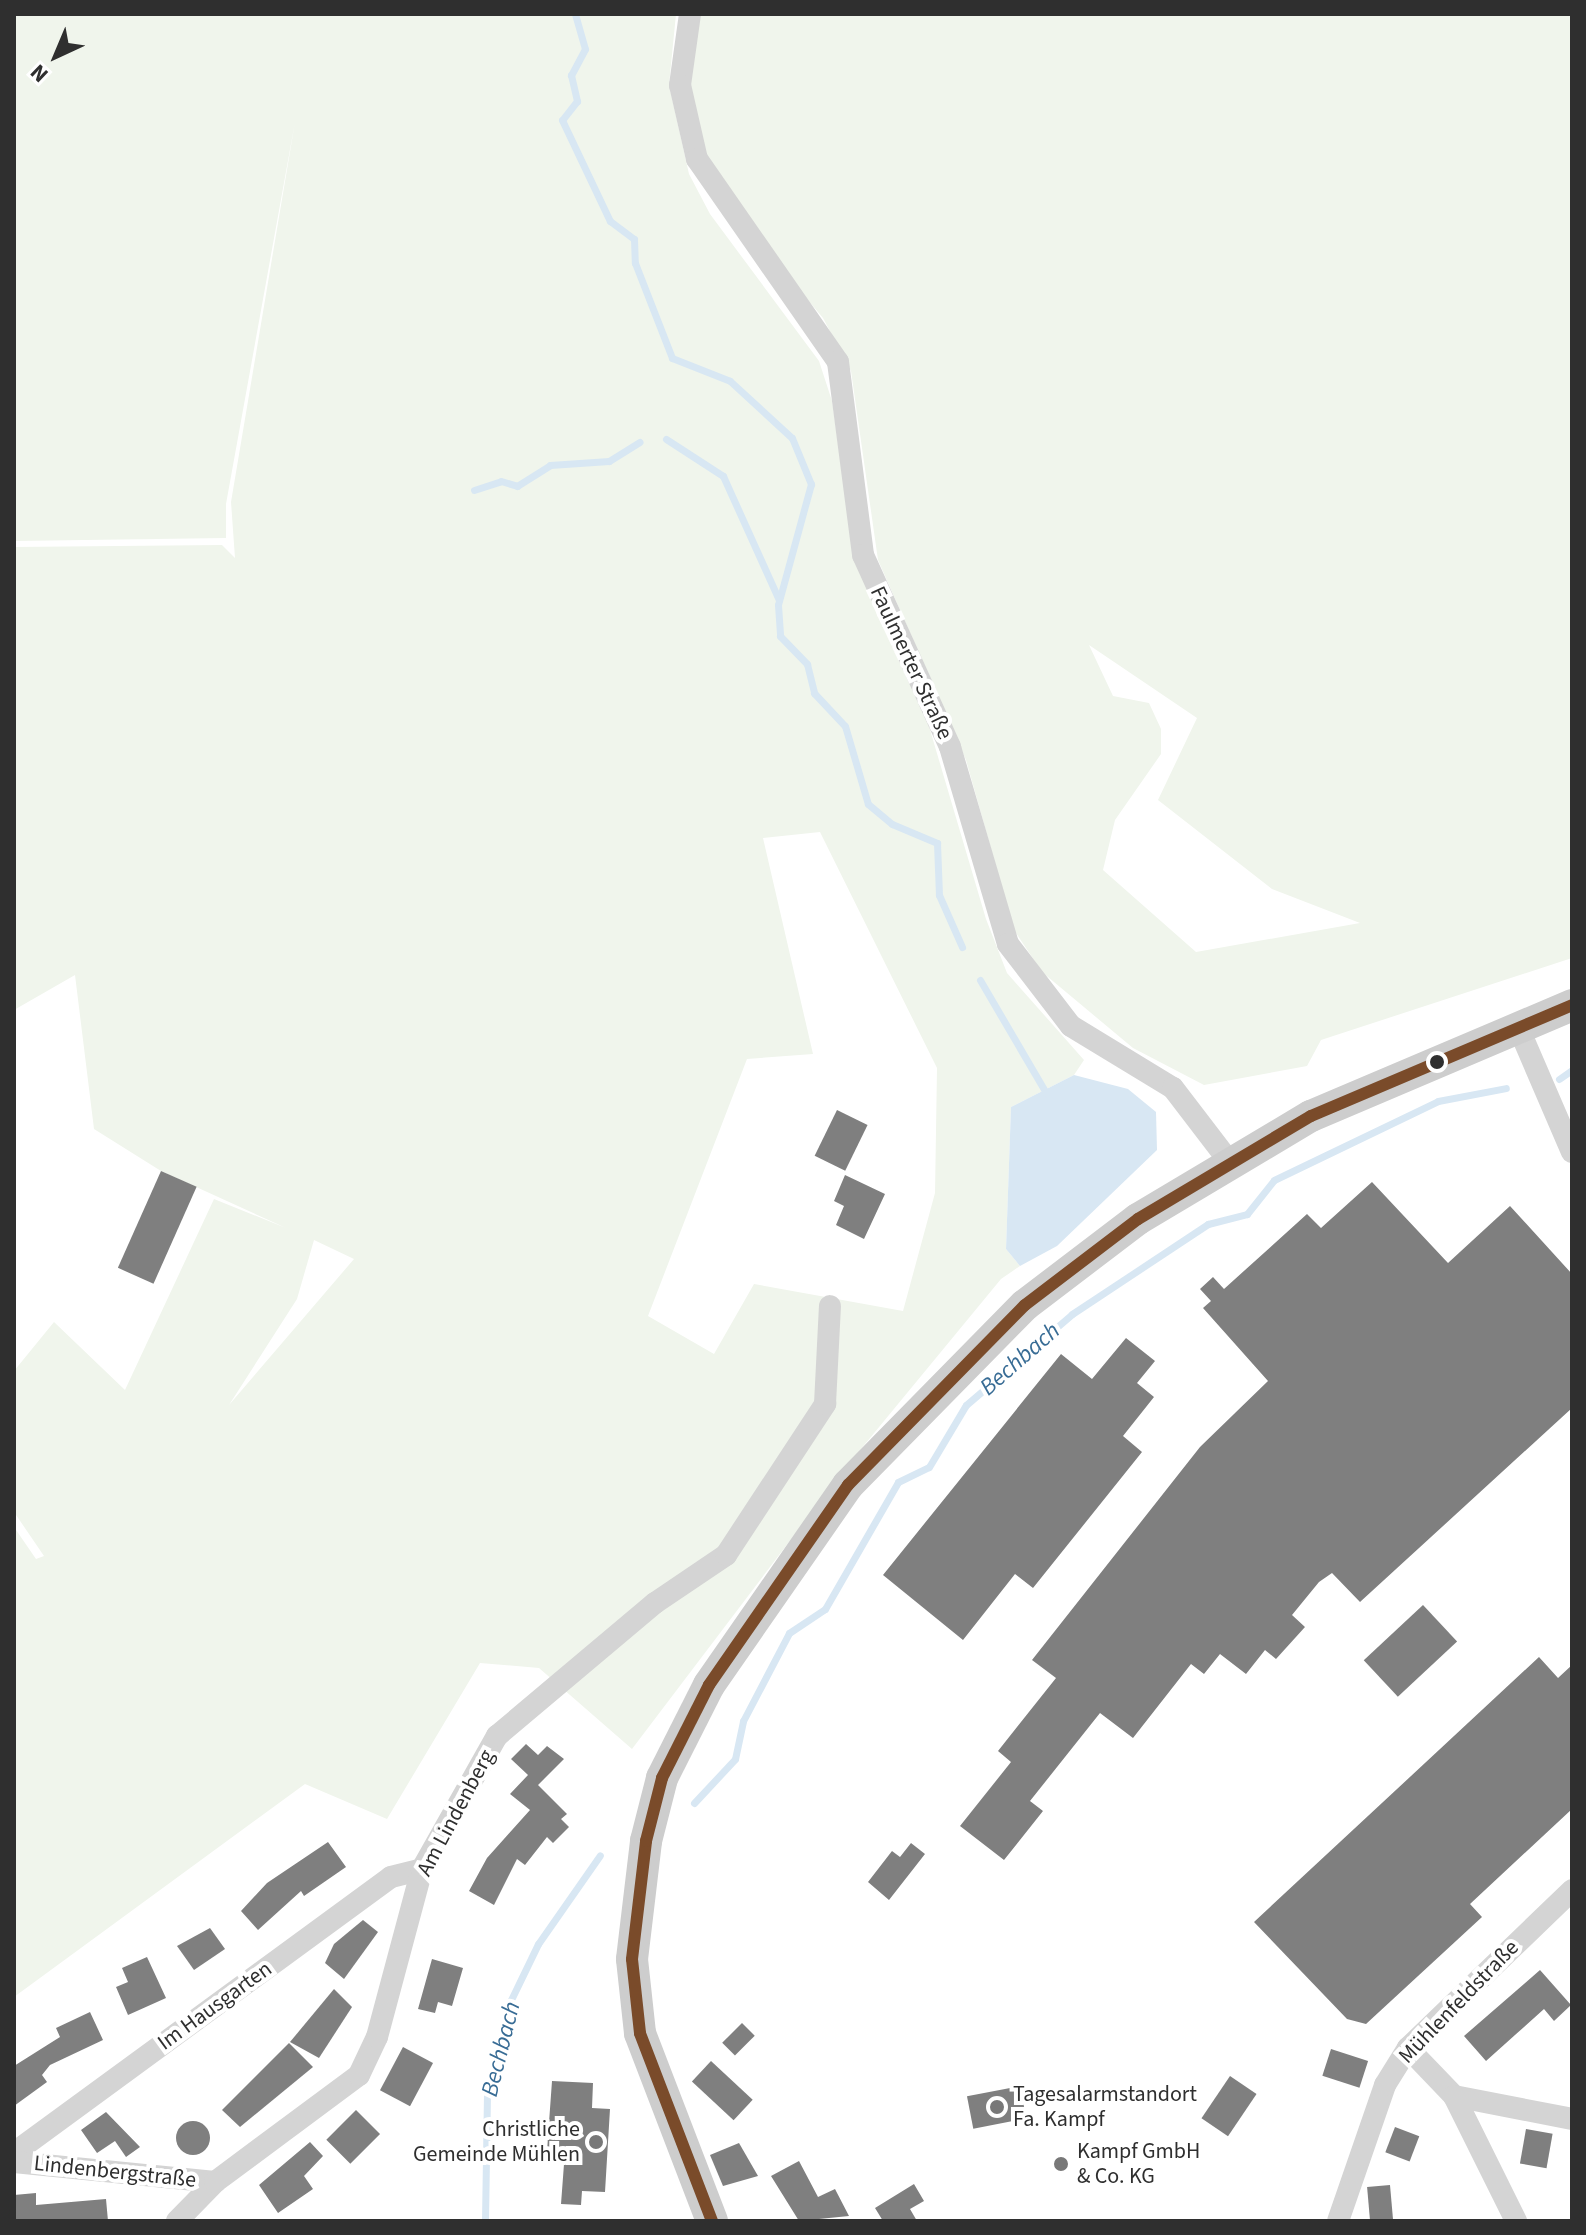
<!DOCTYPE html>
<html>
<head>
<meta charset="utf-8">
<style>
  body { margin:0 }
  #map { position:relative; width:1586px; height:2235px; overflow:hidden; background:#fff; font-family:"Source Sans 3",sans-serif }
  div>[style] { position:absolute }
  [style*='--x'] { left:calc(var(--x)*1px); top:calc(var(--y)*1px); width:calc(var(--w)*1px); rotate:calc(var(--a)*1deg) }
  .green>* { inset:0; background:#f0f5ec }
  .water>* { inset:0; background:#d8e7f3 }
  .stream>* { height:7px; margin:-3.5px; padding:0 3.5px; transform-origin:3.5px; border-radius:3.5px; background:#d8e7f3 }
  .building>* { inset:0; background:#7f7f7f; transform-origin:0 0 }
  .round { border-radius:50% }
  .street>* { height:22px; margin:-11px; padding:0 11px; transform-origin:11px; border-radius:11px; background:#d4d4d4 }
  .secondary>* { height:32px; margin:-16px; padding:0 16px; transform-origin:16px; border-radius:16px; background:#cdcdcd }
  .bus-1>* { height:12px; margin:-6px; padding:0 6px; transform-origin:6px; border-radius:6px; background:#7a4b2a }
  .dots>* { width:22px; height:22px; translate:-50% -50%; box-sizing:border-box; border:4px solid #fff; border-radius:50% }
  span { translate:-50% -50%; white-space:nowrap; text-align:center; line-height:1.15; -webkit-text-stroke:8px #fff; paint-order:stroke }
  .street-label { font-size:22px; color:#2f2f2f }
  .poi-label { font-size:22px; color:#2f2f2f }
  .left { translate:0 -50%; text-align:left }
  .right { translate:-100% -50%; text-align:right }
  .water-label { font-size:24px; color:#386c95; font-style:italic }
  .frame { position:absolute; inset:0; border:16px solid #2f2f2f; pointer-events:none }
  .north { position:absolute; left:16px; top:16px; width:80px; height:80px; -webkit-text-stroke:6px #fff; paint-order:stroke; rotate:224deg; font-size:22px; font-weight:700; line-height:32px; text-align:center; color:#2f2f2f }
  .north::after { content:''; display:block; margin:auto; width:28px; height:36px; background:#2f2f2f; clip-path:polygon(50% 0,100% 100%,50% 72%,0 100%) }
</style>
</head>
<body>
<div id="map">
  <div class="green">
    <i style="clip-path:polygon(evenodd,14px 14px,676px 14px,669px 85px,689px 174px,710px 214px,819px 361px,832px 401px,853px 550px,928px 723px,986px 919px,1007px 973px,1084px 1060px,1074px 1075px,1011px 1107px,1006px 1249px,1020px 1266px,1001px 1279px,842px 1472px,632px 1749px,539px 1668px,480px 1663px,387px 1819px,305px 1784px,14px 1997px,14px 1527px,36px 1559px,44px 1556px,14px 1512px,14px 1371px,54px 1322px,125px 1390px,214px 1199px,286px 1228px,161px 1171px,94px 1129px,75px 975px,14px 1010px,14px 547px,222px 545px,235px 558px,231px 502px,295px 122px,226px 504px,226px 538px,14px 541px,14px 14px,820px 832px,937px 1068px,935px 1193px,903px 1311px,754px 1284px,714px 1354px,648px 1316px,747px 1059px,813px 1054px,763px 838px,820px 832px,14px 14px,314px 1240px,354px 1259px,229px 1405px,297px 1299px,314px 1240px)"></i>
    <i style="clip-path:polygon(evenodd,698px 14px,1572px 14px,1572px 958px,1321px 1040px,1307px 1066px,1204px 1085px,1133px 1048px,1042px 972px,1014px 930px,966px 760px,878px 560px,851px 371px,823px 318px,750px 231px,697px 145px,686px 60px,698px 14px,1089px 645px,1197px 718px,1158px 800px,1272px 889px,1360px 923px,1196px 952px,1103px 870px,1115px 820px,1161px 754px,1161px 729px,1149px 703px,1113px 696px,1089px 645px)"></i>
  </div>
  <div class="water">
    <i style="clip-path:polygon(1074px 1075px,1128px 1089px,1156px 1112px,1157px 1150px,1057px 1246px,1020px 1266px,1006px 1249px,1011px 1107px)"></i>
  </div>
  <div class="stream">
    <i style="--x:575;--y:14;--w:36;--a:74"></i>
    <i style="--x:585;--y:49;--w:30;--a:118"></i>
    <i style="--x:571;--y:75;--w:27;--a:77"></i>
    <i style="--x:577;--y:101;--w:24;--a:128"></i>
    <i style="--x:562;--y:120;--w:112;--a:64.6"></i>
    <i style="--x:610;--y:221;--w:30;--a:37"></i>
    <i style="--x:634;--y:239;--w:24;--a:88"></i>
    <i style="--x:635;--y:263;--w:102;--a:68.7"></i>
    <i style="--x:672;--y:358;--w:62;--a:21.6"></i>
    <i style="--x:730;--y:381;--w:84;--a:42.6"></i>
    <i style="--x:792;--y:438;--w:50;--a:67.6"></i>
    <i style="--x:811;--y:484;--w:125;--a:105.3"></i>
    <i style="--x:778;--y:605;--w:31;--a:86"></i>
    <i style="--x:780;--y:636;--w:39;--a:46"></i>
    <i style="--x:807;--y:664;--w:30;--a:76"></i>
    <i style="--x:814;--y:693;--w:45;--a:46.8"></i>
    <i style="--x:845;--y:726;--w:81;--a:73.6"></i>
    <i style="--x:868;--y:804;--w:31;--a:40"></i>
    <i style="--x:892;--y:824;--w:49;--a:22.9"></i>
    <i style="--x:937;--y:843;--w:52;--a:87.8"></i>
    <i style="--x:939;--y:895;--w:57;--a:66.1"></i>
    <i style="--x:666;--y:439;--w:68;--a:33"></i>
    <i style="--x:723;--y:476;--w:136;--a:65.7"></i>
    <i style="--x:474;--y:490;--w:28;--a:-18"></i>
    <i style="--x:501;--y:481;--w:17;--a:17"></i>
    <i style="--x:517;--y:486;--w:39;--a:-32"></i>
    <i style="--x:550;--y:465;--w:59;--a:-3.9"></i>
    <i style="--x:609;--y:461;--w:36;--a:-32"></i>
    <i style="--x:980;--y:980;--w:131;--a:59.7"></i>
    <i style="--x:1559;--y:1079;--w:16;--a:-35"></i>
    <i style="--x:694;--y:1803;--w:60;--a:-47"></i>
    <i style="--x:735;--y:1759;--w:39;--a:-78"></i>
    <i style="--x:743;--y:1721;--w:99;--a:-62.4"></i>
    <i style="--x:789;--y:1633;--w:43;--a:-33.7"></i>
    <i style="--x:825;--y:1609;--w:146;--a:-60.1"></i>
    <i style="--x:898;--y:1482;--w:34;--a:-26"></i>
    <i style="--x:929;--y:1467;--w:72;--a:-59.2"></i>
    <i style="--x:966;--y:1405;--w:140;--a:-40.6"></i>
    <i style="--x:1072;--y:1314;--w:163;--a:-33.5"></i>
    <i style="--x:1208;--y:1224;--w:40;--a:-14.4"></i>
    <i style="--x:1247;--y:1214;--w:43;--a:-51.5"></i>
    <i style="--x:1274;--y:1180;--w:182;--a:-25.7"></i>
    <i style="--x:1438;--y:1101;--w:69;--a:-10.8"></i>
    <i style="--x:485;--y:2221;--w:129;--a:-89.1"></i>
    <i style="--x:487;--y:2092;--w:89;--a:-76.3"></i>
    <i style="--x:508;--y:2006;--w:69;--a:-64.2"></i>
    <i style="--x:538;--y:1944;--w:108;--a:-55.1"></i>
  </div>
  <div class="building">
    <i style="left:837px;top:1110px;width:34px;height:51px;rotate:26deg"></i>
    <i style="left:161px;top:1171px;width:39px;height:106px;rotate:24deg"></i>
    <i style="clip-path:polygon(845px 1175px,885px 1194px,864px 1239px,836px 1225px,844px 1206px,834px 1201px)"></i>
    <i style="clip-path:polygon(1372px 1182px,1448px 1263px,1510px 1206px,1572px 1274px,1572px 1408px,1360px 1602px,1332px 1573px,1319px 1582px,1292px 1615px,1305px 1627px,1276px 1659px,1265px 1650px,1246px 1674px,1220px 1654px,1204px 1674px,1191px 1664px,1133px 1738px,1100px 1713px,1030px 1801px,1043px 1811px,1004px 1860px,960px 1826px,1011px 1762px,998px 1751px,1056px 1678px,1032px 1660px,1200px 1447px,1268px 1381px,1203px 1308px,1211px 1301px,1200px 1289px,1213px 1277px,1224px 1289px,1307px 1214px,1321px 1228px)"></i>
    <i style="clip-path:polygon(1126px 1338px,1155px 1361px,1137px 1383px,1154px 1397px,1123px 1436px,1142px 1452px,1033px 1588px,1015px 1574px,963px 1640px,883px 1575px,1061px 1354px,1092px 1379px)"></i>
    <i style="left:1423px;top:1605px;width:50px;height:81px;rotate:47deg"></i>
    <i style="clip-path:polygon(1539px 1657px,1558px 1678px,1572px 1665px,1572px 1809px,1470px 1904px,1482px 1917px,1366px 2024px,1347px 2019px,1254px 1922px)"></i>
    <i style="clip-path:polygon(526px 1744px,538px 1755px,547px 1746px,564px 1759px,538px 1785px,567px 1814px,561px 1819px,569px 1827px,553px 1843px,547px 1837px,525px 1865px,517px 1859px,494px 1905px,469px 1891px,487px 1858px,530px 1810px,510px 1794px,528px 1775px,511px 1759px)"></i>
    <i style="clip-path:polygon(328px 1842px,346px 1867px,304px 1896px,301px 1891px,258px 1930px,241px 1911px,267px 1883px)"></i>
    <i style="clip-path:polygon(911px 1843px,925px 1854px,889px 1900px,868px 1882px,892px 1851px,900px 1857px)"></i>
    <i style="clip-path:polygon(363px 1920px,378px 1932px,344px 1979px,325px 1963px,334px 1944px)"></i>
    <i style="clip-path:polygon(210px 1928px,225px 1949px,194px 1970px,177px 1946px)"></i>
    <i style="clip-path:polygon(147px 1957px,166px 1998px,128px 2015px,116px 1987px,128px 1982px,122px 1968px)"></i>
    <i style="clip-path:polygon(432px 1959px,463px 1968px,452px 2006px,438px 2002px,435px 2013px,418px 2009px)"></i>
    <i style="clip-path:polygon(1540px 1970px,1571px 2005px,1554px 2021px,1544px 2009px,1486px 2061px,1464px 2036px)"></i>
    <i style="clip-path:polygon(334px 1989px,352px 2007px,319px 2058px,290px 2042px)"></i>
    <i style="clip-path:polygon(90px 2012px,103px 2040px,50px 2065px,42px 2075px,47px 2082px,14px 2106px,14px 2066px,60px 2037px,56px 2028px)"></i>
    <i style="left:742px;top:2023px;width:18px;height:28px;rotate:45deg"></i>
    <i style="clip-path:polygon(289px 2043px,313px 2067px,240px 2127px,222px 2110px)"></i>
    <i style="left:403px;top:2047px;width:34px;height:49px;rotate:28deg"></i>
    <i style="left:1331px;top:2049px;width:39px;height:28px;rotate:18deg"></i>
    <i style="left:711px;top:2061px;width:57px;height:28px;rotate:43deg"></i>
    <i style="left:1230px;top:2076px;width:32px;height:51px;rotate:34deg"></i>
    <i style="clip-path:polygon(552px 2081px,593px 2083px,592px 2108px,610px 2109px,605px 2192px,582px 2191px,581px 2205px,561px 2204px,564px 2164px,546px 2164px)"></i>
    <i style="left:1020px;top:2086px;width:33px;height:54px;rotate:79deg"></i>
    <i style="left:356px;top:2110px;width:34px;height:42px;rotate:45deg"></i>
    <i style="clip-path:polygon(106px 2112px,140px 2147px,126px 2157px,115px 2141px,97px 2153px,81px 2130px)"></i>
    <i class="round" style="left:176px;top:2121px;width:34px;height:34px"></i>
    <i style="left:1395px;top:2127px;width:26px;height:27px;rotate:21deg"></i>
    <i style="left:1526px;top:2129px;width:27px;height:35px;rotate:10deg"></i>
    <i style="clip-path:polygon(310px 2142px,323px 2156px,304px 2176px,313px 2189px,278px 2213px,259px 2185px)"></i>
    <i style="clip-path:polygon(739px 2143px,758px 2176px,723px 2186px,710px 2155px)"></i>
    <i style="clip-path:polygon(799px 2161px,818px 2197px,835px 2189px,849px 2216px,799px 2221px,771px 2176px)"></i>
    <i style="clip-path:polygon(914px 2184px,924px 2201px,910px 2209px,917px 2221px,883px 2221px,875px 2208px)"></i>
    <i style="left:1390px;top:2185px;width:36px;height:23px;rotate:85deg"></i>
    <i style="clip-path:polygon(36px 2193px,36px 2205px,106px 2199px,108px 2221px,14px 2221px,14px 2195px)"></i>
  </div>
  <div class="street">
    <i style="--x:690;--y:14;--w:72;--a:98"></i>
    <i style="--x:680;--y:85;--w:76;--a:77.1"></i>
    <i style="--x:697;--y:159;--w:247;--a:55.2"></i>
    <i style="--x:838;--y:362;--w:195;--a:82.6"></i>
    <i style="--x:863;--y:555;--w:211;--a:65.6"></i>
    <i style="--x:950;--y:747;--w:205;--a:73.6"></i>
    <i style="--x:1008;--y:944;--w:103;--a:52.5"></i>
    <i style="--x:1071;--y:1026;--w:119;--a:31.3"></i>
    <i style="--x:1173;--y:1088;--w:91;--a:52.6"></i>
    <i style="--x:1519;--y:1029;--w:134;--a:66.7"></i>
    <i style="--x:1408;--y:2048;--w:66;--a:46.2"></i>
    <i style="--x:1454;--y:2096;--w:120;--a:11"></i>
    <i style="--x:1454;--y:2096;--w:140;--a:63.6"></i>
    <i style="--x:14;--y:2153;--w:467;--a:-36.2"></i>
    <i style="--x:391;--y:1877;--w:32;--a:-14"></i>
    <i style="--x:14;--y:2162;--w:202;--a:5.7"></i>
    <i style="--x:177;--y:2221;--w:54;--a:-45.7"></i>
    <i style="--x:215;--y:2182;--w:179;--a:-36.6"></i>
    <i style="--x:359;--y:2075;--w:42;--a:-64.7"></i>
    <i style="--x:377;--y:2037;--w:174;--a:-75"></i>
    <i style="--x:422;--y:1869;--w:153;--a:-60.6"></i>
    <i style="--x:497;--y:1736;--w:207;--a:-40.1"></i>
    <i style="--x:655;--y:1603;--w:86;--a:-34.1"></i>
    <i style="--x:726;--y:1555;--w:181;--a:-56.7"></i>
    <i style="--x:825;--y:1404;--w:98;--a:-87.1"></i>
    <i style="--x:1338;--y:2221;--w:144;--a:-70.9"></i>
    <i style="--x:1385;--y:2085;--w:44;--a:-58.1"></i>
    <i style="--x:1408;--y:2048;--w:228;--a:-43.9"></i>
  </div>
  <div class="secondary">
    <i style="--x:712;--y:2221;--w:201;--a:-111"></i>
    <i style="--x:640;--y:2033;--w:74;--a:-96.2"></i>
    <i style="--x:632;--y:1959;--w:119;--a:-83.2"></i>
    <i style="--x:646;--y:1841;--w:65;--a:-75.7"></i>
    <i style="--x:662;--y:1778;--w:104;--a:-63.2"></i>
    <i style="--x:709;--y:1685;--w:244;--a:-55.2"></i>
    <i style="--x:848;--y:1485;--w:252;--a:-45.5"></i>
    <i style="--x:1025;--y:1305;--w:142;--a:-37.3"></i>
    <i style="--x:1138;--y:1219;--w:201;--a:-30.8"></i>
    <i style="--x:1311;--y:1116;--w:284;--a:-23"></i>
  </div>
  <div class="bus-1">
    <i style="--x:712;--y:2221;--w:201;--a:-111"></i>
    <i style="--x:640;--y:2033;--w:74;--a:-96.2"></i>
    <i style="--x:632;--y:1959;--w:119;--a:-83.2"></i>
    <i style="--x:646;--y:1841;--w:65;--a:-75.7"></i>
    <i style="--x:662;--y:1778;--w:104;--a:-63.2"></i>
    <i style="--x:709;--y:1685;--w:244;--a:-55.2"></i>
    <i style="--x:848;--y:1485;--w:252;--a:-45.5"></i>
    <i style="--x:1025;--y:1305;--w:142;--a:-37.3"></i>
    <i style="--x:1138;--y:1219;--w:201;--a:-30.8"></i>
    <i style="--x:1311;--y:1116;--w:284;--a:-23"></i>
  </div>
  <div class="dots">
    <i style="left:1437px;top:1062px;background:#2f2f2f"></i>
    <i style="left:997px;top:2107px;background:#787878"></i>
    <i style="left:596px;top:2142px;background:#787878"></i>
    <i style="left:1061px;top:2164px;background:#787878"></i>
  </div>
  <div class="street-label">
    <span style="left:911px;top:663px;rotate:65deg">Faulmerter Straße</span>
    <span style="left:456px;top:1813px;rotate:-62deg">Am Lindenberg</span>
    <span style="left:1459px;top:2002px;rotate:-46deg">Mühlenfeldstraße</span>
    <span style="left:215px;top:2006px;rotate:-36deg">Im Hausgarten</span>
    <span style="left:115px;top:2172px;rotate:6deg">Lindenbergstraße</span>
  </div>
  <div class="poi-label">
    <span class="left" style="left:1013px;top:2107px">Tagesalarmstandort<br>Fa. Kampf</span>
    <span class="right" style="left:580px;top:2142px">Christliche<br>Gemeinde Mühlen</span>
    <span class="left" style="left:1077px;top:2164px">Kampf GmbH<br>&amp; Co. KG</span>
  </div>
  <div class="water-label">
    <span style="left:1020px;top:1359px;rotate:-41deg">Bechbach</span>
    <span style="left:501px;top:2049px;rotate:-76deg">Bechbach</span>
  </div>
  <div class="frame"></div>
  <div class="north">N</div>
</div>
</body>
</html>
